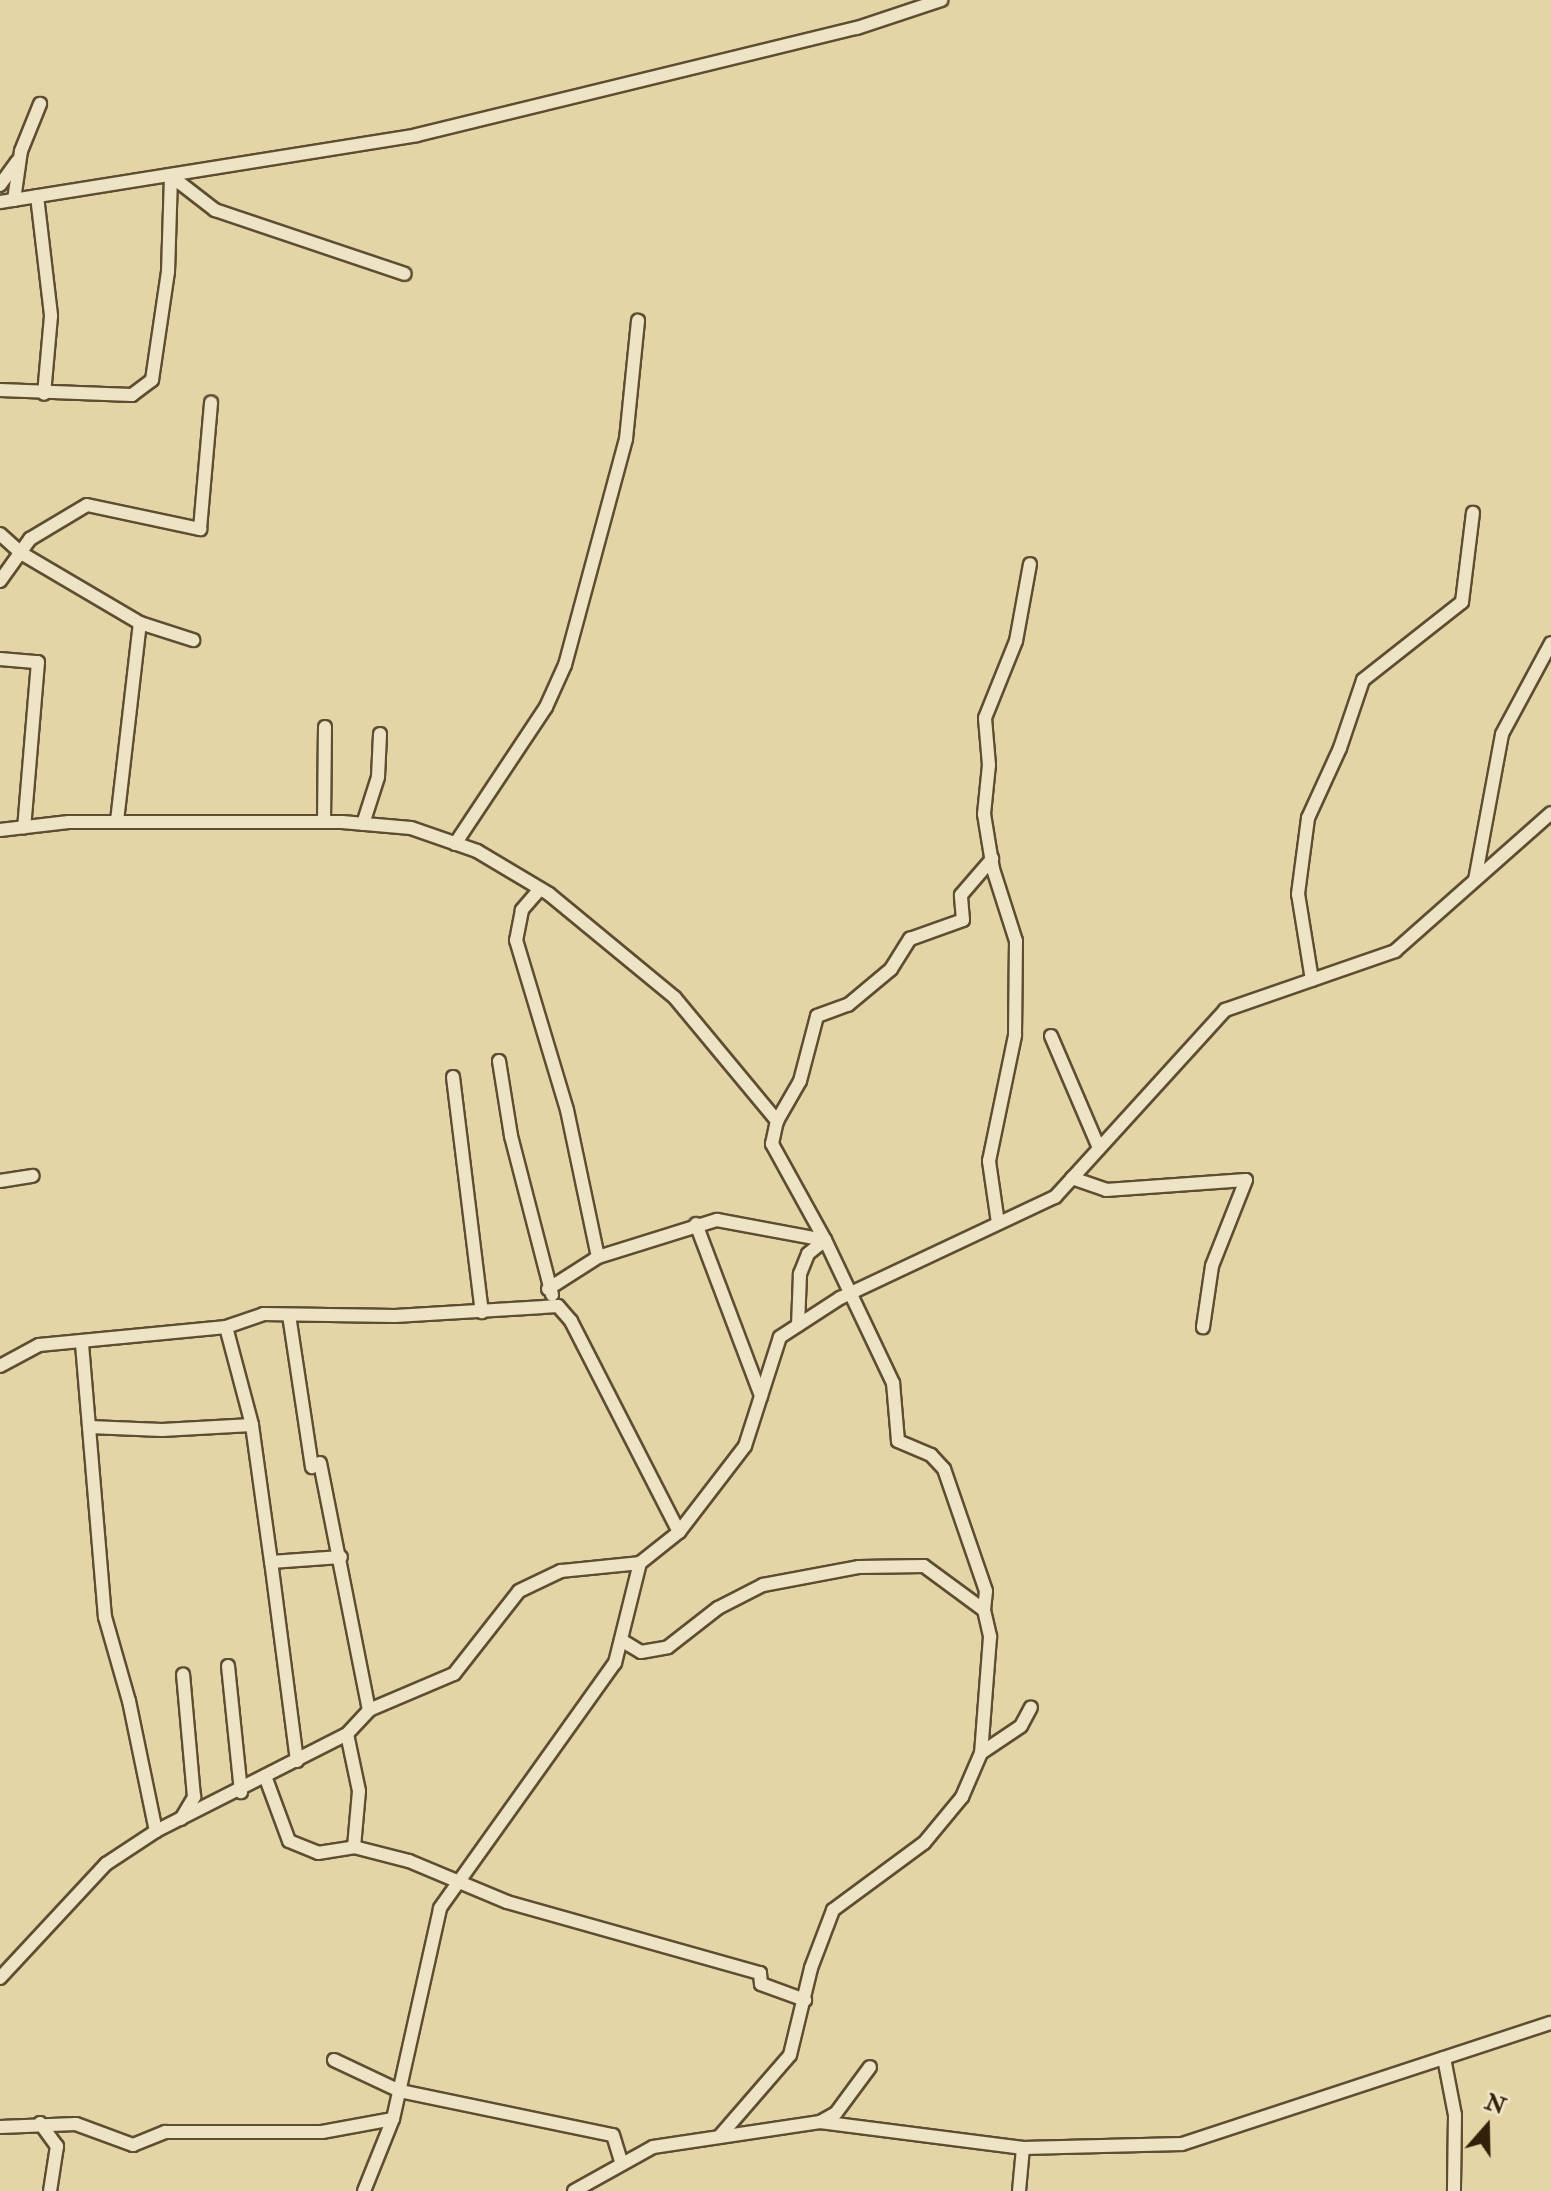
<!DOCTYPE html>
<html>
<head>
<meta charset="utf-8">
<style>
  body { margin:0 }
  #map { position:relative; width:1551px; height:2191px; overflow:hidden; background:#e3d5a6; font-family:"IM FELL Double Pica",serif }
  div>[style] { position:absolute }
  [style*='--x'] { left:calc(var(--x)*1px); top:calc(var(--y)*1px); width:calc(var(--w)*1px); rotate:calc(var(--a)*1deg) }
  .roads { filter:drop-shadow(2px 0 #5f4d32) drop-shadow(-2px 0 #5f4d32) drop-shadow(0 2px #5f4d32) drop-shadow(0 -2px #5f4d32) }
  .minor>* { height:12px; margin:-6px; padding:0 6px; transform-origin:6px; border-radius:6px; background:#ede4c5 }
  span { translate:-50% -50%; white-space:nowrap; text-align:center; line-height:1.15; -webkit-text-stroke:8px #ede4c5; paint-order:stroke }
  .north { position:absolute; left:1447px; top:2087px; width:80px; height:80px; -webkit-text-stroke:6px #ede4c5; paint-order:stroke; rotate:20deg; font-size:22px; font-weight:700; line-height:32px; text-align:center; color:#33200b }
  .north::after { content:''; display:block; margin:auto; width:28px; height:36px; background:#33200b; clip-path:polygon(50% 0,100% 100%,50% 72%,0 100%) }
</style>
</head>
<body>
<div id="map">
  <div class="roads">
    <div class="minor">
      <i style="--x:0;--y:185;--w:29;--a:-54"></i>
      <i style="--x:37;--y:196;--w:121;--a:83.3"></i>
      <i style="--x:51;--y:316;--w:78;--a:95.1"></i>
      <i style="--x:14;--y:200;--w:49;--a:-81.9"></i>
      <i style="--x:21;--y:151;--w:51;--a:-68"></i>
      <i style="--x:0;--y:202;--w:422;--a:-9.1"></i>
      <i style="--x:417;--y:135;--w:453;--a:-13.7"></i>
      <i style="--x:857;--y:28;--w:89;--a:-18.4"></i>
      <i style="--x:0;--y:390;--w:132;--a:2.2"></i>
      <i style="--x:132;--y:395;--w:25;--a:-37"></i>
      <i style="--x:152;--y:380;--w:109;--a:-81.6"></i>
      <i style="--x:168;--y:272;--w:96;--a:-88.2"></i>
      <i style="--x:171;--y:176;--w:56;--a:37.7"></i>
      <i style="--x:215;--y:210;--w:200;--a:18.6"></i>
      <i style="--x:0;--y:534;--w:28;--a:42"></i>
      <i style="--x:21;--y:553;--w:138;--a:30.5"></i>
      <i style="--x:140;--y:623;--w:56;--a:17.8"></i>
      <i style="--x:0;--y:581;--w:52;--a:-54.5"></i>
      <i style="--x:30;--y:539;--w:66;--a:-30.8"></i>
      <i style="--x:87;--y:505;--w:116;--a:12"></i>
      <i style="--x:200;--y:529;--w:127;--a:-85"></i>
      <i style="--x:0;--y:659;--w:38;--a:5"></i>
      <i style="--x:38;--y:662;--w:166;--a:94.8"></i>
      <i style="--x:117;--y:821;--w:199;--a:-83.4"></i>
      <i style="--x:324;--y:822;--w:95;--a:-89.4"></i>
      <i style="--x:363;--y:824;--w:49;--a:-72.3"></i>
      <i style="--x:378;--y:777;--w:43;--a:-87.3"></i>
      <i style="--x:0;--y:830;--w:69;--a:-6.6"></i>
      <i style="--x:69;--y:822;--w:273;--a:0"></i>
      <i style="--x:342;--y:822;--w:69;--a:5"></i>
      <i style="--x:411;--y:828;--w:70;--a:19.2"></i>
      <i style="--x:477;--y:851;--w:84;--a:30.8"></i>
      <i style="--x:549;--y:894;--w:163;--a:39.5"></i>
      <i style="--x:675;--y:998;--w:160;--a:50.3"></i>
      <i style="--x:455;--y:844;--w:164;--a:-56.4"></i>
      <i style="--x:546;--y:707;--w:46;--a:-65.7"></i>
      <i style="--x:565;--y:665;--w:234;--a:-74.9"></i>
      <i style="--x:626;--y:439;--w:119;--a:-84.2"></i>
      <i style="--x:1475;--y:880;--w:148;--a:-79.5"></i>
      <i style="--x:1502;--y:734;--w:103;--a:-61.7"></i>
      <i style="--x:540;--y:889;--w:28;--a:131"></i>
      <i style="--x:522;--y:910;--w:31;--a:101"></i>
      <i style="--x:516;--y:940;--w:177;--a:73.3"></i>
      <i style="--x:567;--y:1110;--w:150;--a:78.1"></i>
      <i style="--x:1312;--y:980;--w:87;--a:-99.2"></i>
      <i style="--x:1298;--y:894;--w:77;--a:-82.5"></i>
      <i style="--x:1308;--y:818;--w:77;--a:-65.4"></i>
      <i style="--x:1340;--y:748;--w:72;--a:-71.3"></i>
      <i style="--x:1363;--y:680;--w:126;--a:-38.2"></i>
      <i style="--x:1462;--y:602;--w:90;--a:-83"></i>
      <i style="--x:1051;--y:1036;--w:122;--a:66.8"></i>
      <i style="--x:499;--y:1061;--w:76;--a:80.9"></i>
      <i style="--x:511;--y:1136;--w:164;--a:75.5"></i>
      <i style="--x:453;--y:1077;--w:237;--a:83"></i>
      <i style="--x:1072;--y:1178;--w:36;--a:19"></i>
      <i style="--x:1106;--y:1190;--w:140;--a:-4.1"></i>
      <i style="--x:1246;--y:1180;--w:92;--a:111.6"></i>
      <i style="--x:1212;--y:1266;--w:62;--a:98.4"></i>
      <i style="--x:0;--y:1181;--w:33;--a:-9"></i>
      <i style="--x:998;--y:1223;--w:63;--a:-98.3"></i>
      <i style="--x:989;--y:1161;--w:129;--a:-78.3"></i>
      <i style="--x:1015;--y:1035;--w:94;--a:-89.4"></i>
      <i style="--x:1016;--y:941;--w:76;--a:-107.7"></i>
      <i style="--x:993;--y:869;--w:56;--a:-99.3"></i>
      <i style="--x:984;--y:814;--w:49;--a:-84.2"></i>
      <i style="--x:989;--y:765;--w:47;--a:-94.9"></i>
      <i style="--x:985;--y:718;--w:83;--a:-68.1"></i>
      <i style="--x:1016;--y:641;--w:78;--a:-79.7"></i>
      <i style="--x:696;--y:1224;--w:184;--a:69.3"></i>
      <i style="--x:548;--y:1289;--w:59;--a:-32.6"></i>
      <i style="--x:598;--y:1257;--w:125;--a:-17.3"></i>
      <i style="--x:717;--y:1220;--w:110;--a:10.5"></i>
      <i style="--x:825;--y:1240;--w:22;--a:141"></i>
      <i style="--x:808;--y:1254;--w:22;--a:112"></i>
      <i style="--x:800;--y:1274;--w:51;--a:92.2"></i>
      <i style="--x:289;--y:1315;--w:154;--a:81.4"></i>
      <i style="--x:226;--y:1327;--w:101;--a:75.1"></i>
      <i style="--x:252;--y:1425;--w:138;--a:82.1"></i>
      <i style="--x:82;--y:1344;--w:274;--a:85.2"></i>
      <i style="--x:105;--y:1617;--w:87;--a:74.1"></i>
      <i style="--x:129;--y:1701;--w:133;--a:78.3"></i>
      <i style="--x:0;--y:1366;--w:44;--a:-28.3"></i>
      <i style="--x:39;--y:1345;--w:188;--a:-5.5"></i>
      <i style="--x:226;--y:1327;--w:39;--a:-19"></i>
      <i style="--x:263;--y:1314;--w:132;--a:0.9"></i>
      <i style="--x:395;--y:1316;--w:163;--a:-3.5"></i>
      <i style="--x:558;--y:1306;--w:20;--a:49"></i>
      <i style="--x:571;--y:1321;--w:237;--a:62.9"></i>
      <i style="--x:89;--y:1427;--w:73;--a:2.4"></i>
      <i style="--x:162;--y:1430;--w:90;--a:-3.2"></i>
      <i style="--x:320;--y:1463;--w:252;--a:78.8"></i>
      <i style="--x:984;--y:1610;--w:19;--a:-84"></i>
      <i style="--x:986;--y:1591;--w:129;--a:-109"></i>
      <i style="--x:944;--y:1469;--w:19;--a:-133"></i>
      <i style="--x:931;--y:1455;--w:36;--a:-157"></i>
      <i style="--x:898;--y:1441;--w:58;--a:-94.9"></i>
      <i style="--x:893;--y:1383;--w:158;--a:-115.4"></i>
      <i style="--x:825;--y:1240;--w:110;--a:-118.9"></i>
      <i style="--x:772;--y:1144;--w:24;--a:-78"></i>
      <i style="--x:777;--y:1121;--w:46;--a:-60.1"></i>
      <i style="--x:800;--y:1081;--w:67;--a:-75.3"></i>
      <i style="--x:817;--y:1016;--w:33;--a:-20"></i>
      <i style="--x:848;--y:1005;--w:56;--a:-39.9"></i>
      <i style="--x:891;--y:969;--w:36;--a:-58"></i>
      <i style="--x:910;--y:939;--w:56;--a:-19.7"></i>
      <i style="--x:963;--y:920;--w:25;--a:-95"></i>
      <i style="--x:961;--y:895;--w:48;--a:-49.3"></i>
      <i style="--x:621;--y:1640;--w:23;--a:31"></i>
      <i style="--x:641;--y:1652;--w:27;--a:-10"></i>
      <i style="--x:668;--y:1647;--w:63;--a:-38"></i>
      <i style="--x:718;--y:1608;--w:51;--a:-27.1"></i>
      <i style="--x:763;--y:1585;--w:98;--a:-10.6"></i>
      <i style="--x:859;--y:1567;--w:65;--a:-0.9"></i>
      <i style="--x:924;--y:1566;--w:74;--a:36.3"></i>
      <i style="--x:984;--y:1610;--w:28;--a:77"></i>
      <i style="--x:990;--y:1637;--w:116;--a:94.4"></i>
      <i style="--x:228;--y:1666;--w:127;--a:84.1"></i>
      <i style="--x:347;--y:1734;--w:58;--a:78.1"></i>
      <i style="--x:359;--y:1791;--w:56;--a:95.1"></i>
      <i style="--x:297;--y:1761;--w:201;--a:-97.4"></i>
      <i style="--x:271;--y:1562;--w:70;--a:-4.1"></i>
      <i style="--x:265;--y:1776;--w:69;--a:69.7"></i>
      <i style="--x:289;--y:1841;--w:31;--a:22"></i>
      <i style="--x:318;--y:1853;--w:36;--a:-9"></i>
      <i style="--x:354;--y:1847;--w:57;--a:14.3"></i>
      <i style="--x:409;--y:1861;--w:106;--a:22.7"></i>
      <i style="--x:507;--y:1902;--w:263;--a:15.7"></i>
      <i style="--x:760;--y:1973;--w:11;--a:85"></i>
      <i style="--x:761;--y:1984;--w:47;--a:20"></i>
      <i style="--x:181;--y:1819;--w:26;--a:-59"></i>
      <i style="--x:194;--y:1797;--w:123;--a:-95.1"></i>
      <i style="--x:0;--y:1978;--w:156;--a:-47.1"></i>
      <i style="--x:106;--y:1864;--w:60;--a:-33.4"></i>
      <i style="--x:156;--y:1831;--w:214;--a:-26.9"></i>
      <i style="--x:347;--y:1734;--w:33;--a:-47"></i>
      <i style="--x:369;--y:1710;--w:92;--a:-23"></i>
      <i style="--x:454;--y:1674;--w:105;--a:-51.9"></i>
      <i style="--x:519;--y:1591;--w:47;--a:-25.5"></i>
      <i style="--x:561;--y:1571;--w:79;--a:-5.8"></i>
      <i style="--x:1444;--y:2058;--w:58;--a:79.1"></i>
      <i style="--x:1455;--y:2115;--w:76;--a:90.8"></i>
      <i style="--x:334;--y:2060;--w:73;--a:25.2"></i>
      <i style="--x:400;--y:2091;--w:217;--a:11.7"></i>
      <i style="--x:613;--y:2135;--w:30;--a:73"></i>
      <i style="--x:820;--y:2122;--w:18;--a:-29"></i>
      <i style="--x:836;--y:2113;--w:57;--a:-53.5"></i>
      <i style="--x:40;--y:2123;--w:29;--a:54"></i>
      <i style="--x:57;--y:2146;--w:46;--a:98.8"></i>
      <i style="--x:0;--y:2127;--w:76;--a:-2.3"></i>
      <i style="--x:76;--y:2124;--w:61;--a:20.2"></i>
      <i style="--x:133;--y:2145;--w:35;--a:-22"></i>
      <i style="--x:165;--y:2132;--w:157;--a:0"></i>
      <i style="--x:322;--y:2132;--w:72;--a:-10.4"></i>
      <i style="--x:719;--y:2137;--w:108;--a:-49.1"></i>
      <i style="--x:790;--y:2055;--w:89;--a:-76.4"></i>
      <i style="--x:811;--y:1968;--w:62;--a:-69.2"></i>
      <i style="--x:833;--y:1910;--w:113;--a:-36.4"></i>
      <i style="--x:924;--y:1843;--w:60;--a:-50.4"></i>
      <i style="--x:962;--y:1797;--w:48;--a:-66.6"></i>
      <i style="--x:981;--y:1753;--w:48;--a:-34"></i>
      <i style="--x:1021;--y:1726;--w:21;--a:-62"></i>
      <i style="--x:364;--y:2191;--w:78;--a:-68.1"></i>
      <i style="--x:393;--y:2119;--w:216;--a:-77.4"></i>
      <i style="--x:440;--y:1908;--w:301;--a:-54.5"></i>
      <i style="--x:615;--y:1663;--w:103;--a:-76"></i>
      <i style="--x:640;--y:1563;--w:50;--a:-38.5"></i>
      <i style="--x:679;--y:1532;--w:108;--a:-52.5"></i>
      <i style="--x:745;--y:1446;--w:114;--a:-72.2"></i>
      <i style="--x:780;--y:1337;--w:72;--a:-33"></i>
      <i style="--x:840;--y:1298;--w:238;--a:-25.2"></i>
      <i style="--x:1055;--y:1197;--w:253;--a:-47.7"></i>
      <i style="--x:1225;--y:1010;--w:180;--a:-19.1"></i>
      <i style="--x:1395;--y:951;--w:208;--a:-41.5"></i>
      <i style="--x:574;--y:2191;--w:90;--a:-29.1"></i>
      <i style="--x:653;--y:2147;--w:169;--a:-8.5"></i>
      <i style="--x:820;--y:2122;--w:205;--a:7.3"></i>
      <i style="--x:1023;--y:2148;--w:159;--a:-1.4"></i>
      <i style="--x:1182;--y:2144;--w:388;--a:-18.2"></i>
      <i style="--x:1019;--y:2191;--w:43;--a:-84.7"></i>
    </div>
  </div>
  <div class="north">N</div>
</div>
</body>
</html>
